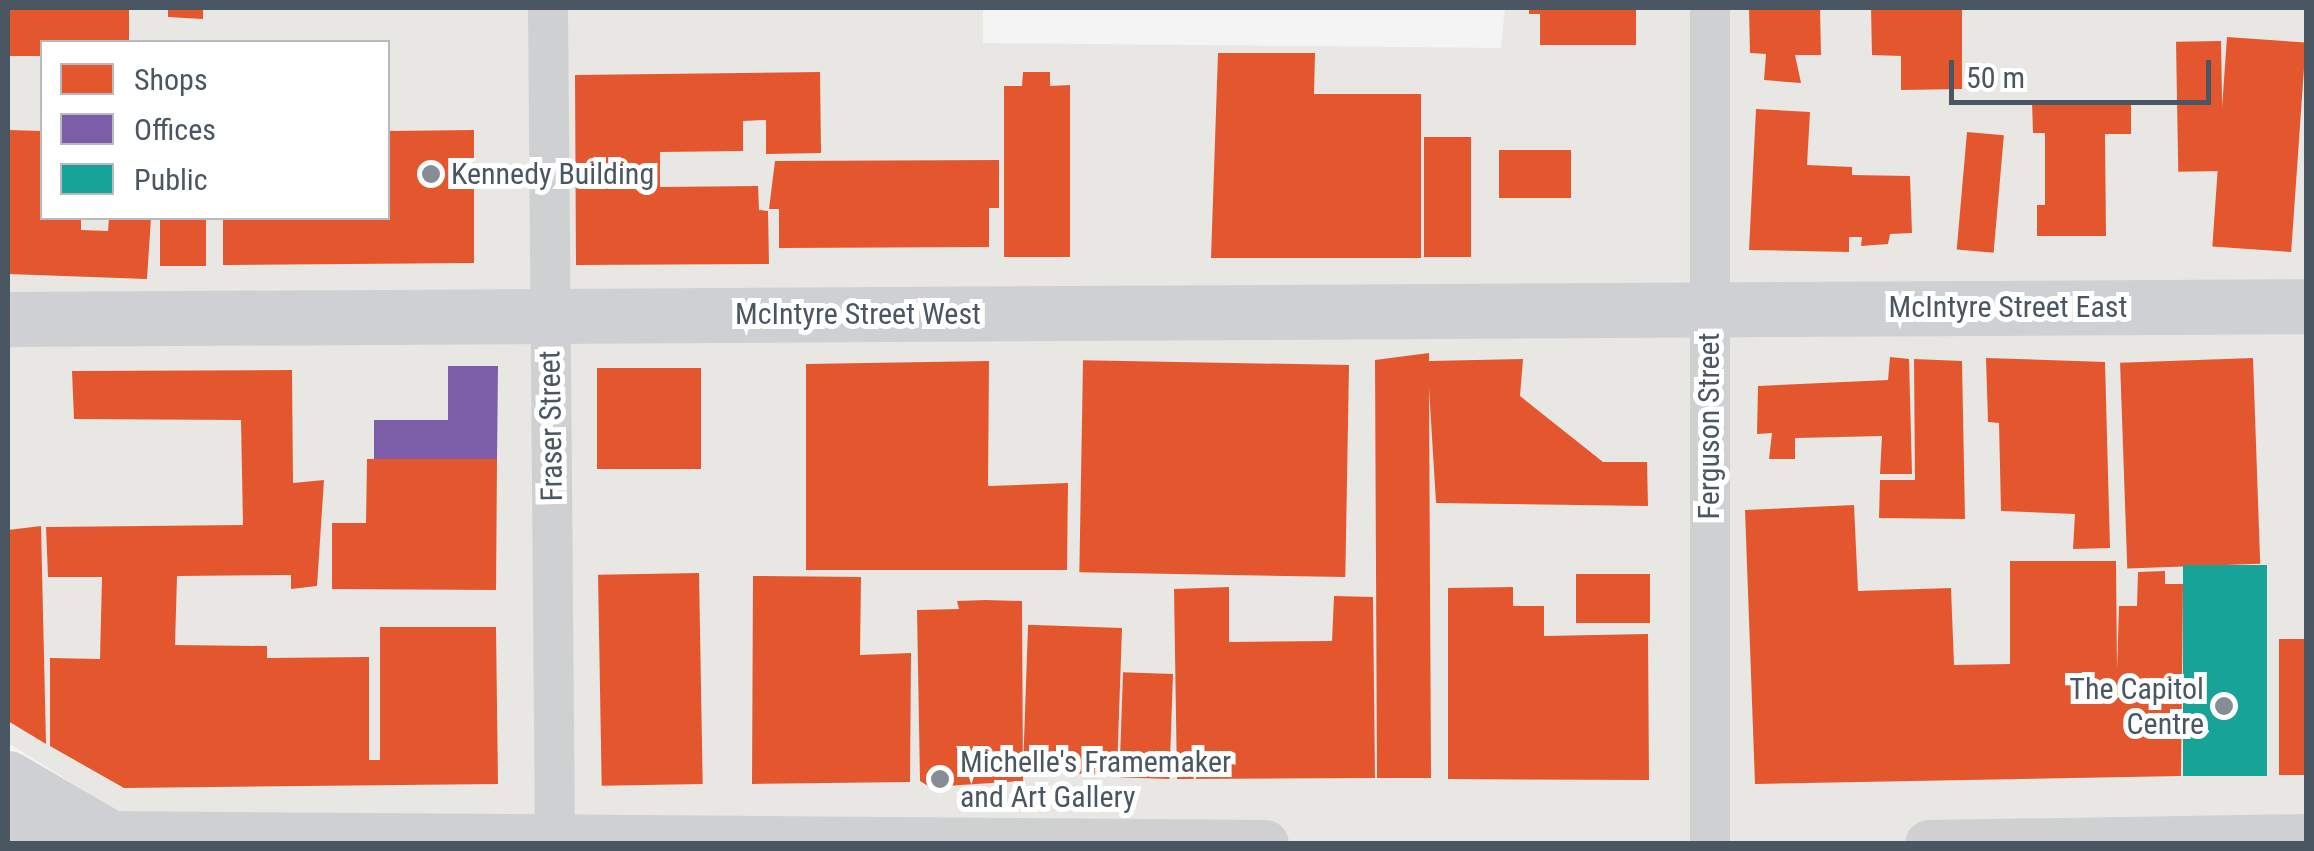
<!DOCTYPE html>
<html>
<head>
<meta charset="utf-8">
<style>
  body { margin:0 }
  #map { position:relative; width:2314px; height:851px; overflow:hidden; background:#f4f4f4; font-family:"Roboto Condensed",sans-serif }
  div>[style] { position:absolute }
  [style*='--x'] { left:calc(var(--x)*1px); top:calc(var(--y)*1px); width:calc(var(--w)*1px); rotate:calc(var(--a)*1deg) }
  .commercial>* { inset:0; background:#e8e7e3 }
  .shops>* { inset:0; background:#e4572e; transform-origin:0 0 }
  .offices>* { inset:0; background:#7b5ea7 }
  .public>* { inset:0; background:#17a398; transform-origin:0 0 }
  .minor>* { height:40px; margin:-20px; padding:0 20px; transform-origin:20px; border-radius:20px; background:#ced0d2 }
  .tertiary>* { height:48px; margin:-24px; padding:0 24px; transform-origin:24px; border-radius:24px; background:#ced0d2 }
  .secondary>* { height:55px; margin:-27.5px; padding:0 27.5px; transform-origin:27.5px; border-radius:27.5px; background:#ced0d4 }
  .dots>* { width:28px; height:28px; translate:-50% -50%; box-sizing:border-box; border:5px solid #fff; border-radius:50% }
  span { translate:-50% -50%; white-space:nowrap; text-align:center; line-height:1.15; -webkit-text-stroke:10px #fff; paint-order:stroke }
  .poi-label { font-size:30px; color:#4a5661 }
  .left { translate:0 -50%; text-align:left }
  .right { translate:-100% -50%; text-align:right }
  .street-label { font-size:30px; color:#4a5661 }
  .frame { position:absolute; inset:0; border:10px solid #4a5661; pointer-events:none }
  .legend { position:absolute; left:40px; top:40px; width:350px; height:180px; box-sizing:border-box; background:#fff; border:2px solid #b7bbc0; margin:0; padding:12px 18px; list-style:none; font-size:30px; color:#4a5661 }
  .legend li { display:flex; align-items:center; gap:20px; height:50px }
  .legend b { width:50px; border:2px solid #b7bbc0 }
  .scale { position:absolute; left:1949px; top:60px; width:262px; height:45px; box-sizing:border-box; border:5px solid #4a5661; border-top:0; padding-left:12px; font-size:30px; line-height:35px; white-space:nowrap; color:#4a5661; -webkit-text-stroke:8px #fff; paint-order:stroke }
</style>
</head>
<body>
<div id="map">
  <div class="commercial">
    <i style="clip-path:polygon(evenodd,8px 8px,983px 8px,983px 43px,1501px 48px,1505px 8px,2306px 8px,2306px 843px,168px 843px,8px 743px,8px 8px,42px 42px,388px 42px,388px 218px,42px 218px,42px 42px)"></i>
  </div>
  <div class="shops">
    <i style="clip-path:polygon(8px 8px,129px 8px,129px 42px,42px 42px,42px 56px,8px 56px)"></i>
    <i style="clip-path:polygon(168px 8px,203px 8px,203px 19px,168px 17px)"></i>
    <i style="clip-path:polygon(1529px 8px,1636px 8px,1636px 45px,1540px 45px,1540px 14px,1529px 14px)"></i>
    <i style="clip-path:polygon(1749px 8px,1820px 8px,1821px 55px,1795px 55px,1801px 83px,1764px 80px,1766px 54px,1750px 53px)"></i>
    <i style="clip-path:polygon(1871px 8px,1962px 8px,1962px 89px,1901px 90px,1901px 56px,1872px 55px)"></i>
    <i style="left:2227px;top:37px;width:79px;height:210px;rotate:4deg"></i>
    <i style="left:2221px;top:41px;width:130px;height:45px;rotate:89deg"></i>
    <i style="clip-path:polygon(1218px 53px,1315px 53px,1314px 94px,1421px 94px,1421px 258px,1211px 258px)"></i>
    <i style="clip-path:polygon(820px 72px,821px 153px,766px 154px,766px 120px,743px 121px,743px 151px,660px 152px,660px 187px,758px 186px,759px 210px,768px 211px,769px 264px,576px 265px,575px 75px)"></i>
    <i style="clip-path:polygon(1023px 72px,1050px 72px,1050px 86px,1070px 85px,1070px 257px,1004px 257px,1004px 86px,1022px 86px)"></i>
    <i style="clip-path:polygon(2032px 101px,2131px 101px,2131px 134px,2105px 134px,2106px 236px,2037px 236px,2037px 205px,2045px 205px,2045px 133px,2033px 133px)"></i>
    <i style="clip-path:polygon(1756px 109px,1810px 112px,1807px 165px,1852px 167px,1852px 175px,1910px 176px,1912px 233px,1890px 234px,1888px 244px,1861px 246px,1862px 237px,1849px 237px,1849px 252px,1749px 250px)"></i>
    <i style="clip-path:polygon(8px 130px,42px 131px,42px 218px,81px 218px,81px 230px,108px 231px,109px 218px,151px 218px,147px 279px,8px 274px)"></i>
    <i style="clip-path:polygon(474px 130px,474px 263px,223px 265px,223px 218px,388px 218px,388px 131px)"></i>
    <i style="left:1967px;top:132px;width:37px;height:118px;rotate:5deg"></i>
    <i style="left:1424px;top:137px;width:47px;height:120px"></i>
    <i style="left:1499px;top:150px;width:72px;height:48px"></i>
    <i style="clip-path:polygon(999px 160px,999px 208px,989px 208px,989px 247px,779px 248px,779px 209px,769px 209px,775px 161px)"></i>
    <i style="left:160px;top:218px;width:46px;height:48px"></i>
    <i style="clip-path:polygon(1429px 353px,1429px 361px,1523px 359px,1520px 396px,1603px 462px,1647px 462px,1648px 506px,1436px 503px,1429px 388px,1431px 778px,1377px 778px,1375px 360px)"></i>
    <i style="clip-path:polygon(1890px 357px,1909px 359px,1912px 474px,1880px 474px,1882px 436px,1795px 438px,1795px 459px,1769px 459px,1772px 433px,1757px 434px,1758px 386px,1888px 380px)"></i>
    <i style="clip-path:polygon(1986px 358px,2105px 362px,2110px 548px,2073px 549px,2075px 514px,2001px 511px,1999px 423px,1988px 422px)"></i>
    <i style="left:2253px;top:358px;width:206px;height:133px;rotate:88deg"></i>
    <i style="clip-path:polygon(1914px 359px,1962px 361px,1965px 519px,1879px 518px,1880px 480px,1915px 480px)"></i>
    <i style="clip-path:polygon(989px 361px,988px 486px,1068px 483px,1067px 570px,806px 570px,806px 364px)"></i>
    <i style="left:1349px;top:365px;width:212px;height:266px;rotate:91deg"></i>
    <i style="left:597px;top:368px;width:104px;height:101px"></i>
    <i style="clip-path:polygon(292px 370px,293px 483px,324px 480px,317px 586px,291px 589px,291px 575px,177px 576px,175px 645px,267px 646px,267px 658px,369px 657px,369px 760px,380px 760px,380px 627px,496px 627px,498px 784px,124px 788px,50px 746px,50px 658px,100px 659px,102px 577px,48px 577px,46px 527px,243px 525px,241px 420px,74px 419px,72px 371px)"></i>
    <i style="clip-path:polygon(367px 459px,497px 459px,496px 590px,332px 589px,332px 523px,366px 523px)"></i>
    <i style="clip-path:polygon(1854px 505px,1858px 591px,1951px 588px,1954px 665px,2010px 664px,2010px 561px,2116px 561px,2117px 671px,2119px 606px,2137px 606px,2138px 572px,2165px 571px,2165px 584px,2183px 584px,2181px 776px,1755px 784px,1745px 510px)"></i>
    <i style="clip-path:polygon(41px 526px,46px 744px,8px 721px,8px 530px)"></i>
    <i style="left:699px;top:573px;width:211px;height:101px;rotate:89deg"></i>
    <i style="left:1576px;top:574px;width:74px;height:49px"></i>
    <i style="clip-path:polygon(753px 576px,861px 577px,860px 655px,911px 653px,910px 782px,752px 784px)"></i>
    <i style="clip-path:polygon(1229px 587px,1229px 642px,1332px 641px,1334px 596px,1373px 597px,1375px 778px,1177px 779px,1174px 589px)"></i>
    <i style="clip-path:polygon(1513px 587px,1513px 606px,1544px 606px,1544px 636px,1648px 634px,1649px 780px,1448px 779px,1448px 588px)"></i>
    <i style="clip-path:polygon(986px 600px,1022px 601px,1023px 781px,930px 787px,920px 781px,917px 610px,959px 609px,957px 601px)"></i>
    <i style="left:1122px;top:628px;width:147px;height:94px;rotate:92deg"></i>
    <i style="left:2279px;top:639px;width:27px;height:136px"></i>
    <i style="left:1173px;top:674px;width:105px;height:50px;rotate:92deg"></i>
  </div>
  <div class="offices">
    <i style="clip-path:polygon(448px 366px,498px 366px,497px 459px,374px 459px,374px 420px,448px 420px)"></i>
  </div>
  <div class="public">
    <i style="left:2183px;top:565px;width:84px;height:211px"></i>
  </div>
  <div class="minor">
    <i style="--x:548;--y:8;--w:836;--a:89.52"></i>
    <i style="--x:1710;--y:8;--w:836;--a:90"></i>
  </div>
  <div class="tertiary">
    <i style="--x:106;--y:835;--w:1159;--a:0.44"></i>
    <i style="--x:1929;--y:844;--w:377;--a:-0.9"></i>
  </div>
  <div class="secondary">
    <i style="--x:8;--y:319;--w:2298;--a:-0.32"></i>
    <i style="--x:8;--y:778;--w:131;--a:30.3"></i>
    <i style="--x:8;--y:836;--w:95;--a:-0.6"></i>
  </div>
  <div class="dots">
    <i style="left:431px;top:174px;background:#868d94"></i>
    <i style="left:2224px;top:706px;background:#868d94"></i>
    <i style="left:940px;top:779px;background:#868d94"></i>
  </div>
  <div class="poi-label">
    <span class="left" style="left:451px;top:174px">Kennedy Building</span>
    <span class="right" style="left:2204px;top:706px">The Capitol<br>Centre</span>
    <span class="left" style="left:960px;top:779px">Michelle's Framemaker<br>and Art Gallery</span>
  </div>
  <div class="street-label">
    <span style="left:2008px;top:307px">McIntyre Street East</span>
    <span style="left:858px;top:314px">McIntyre Street West</span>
    <span style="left:551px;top:426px;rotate:-91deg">Fraser Street</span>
    <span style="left:1709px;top:426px;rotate:-90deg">Ferguson Street</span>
  </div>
  <div class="frame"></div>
  <ul class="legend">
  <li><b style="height:28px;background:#e4572e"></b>Shops</li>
  <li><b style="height:28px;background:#7b5ea7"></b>Offices</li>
  <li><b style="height:28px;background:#17a398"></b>Public</li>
  </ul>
  <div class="scale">50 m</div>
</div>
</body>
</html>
